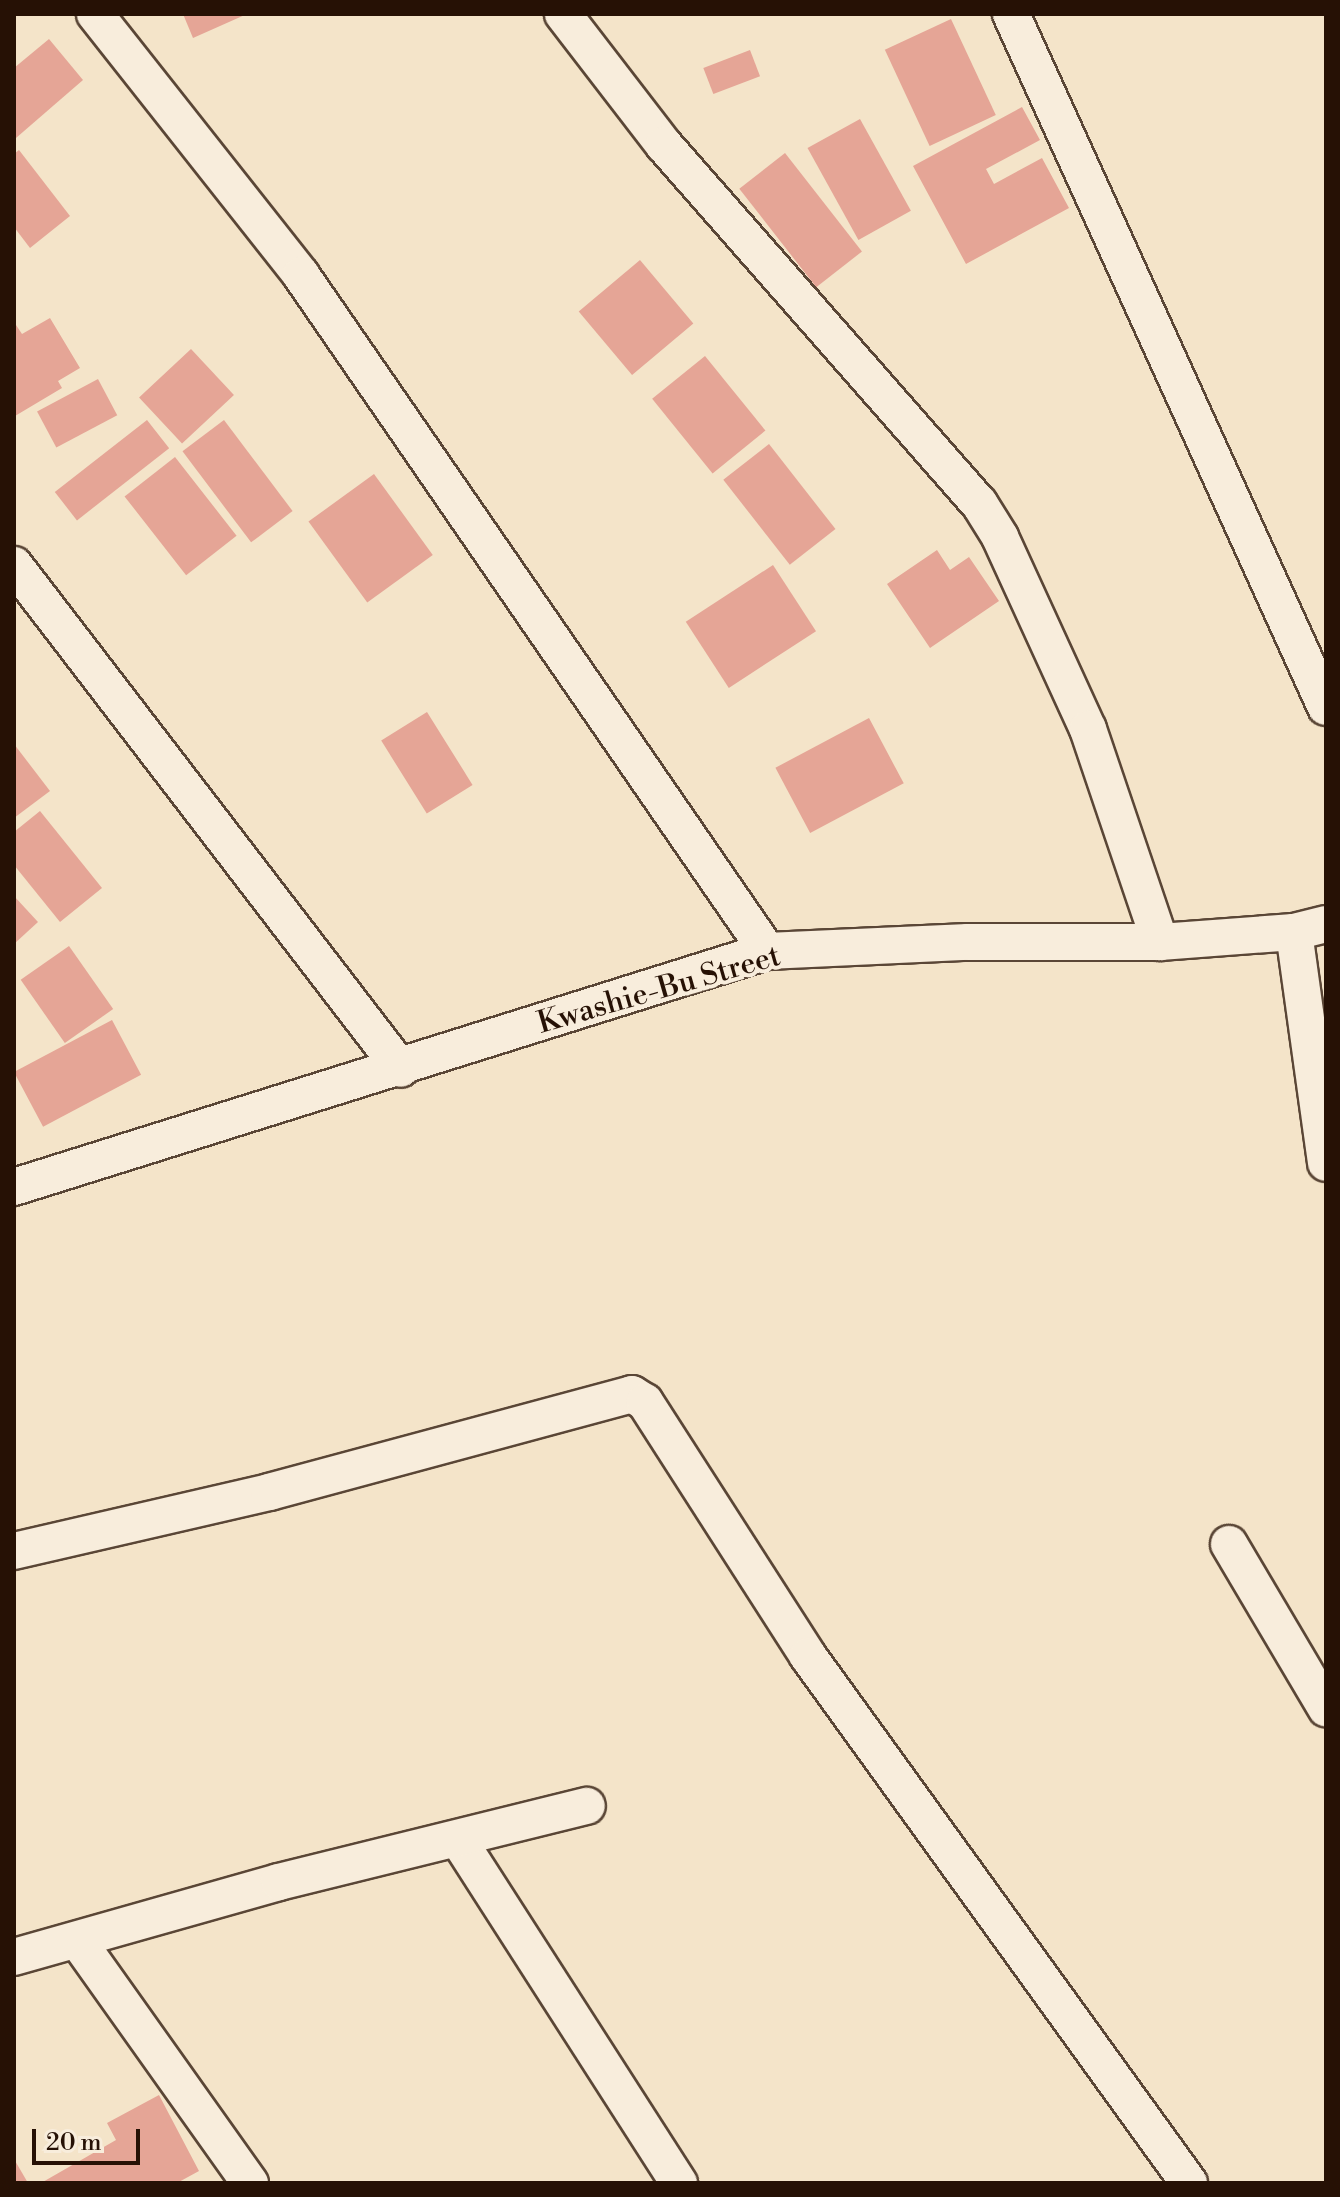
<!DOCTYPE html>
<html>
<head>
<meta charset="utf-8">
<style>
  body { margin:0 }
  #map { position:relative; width:1340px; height:2197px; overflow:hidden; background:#f4e4c9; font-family:"Libre Bodoni",serif }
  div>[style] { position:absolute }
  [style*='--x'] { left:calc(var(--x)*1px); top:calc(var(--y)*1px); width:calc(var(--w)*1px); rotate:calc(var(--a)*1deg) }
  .building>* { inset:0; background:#e5a596; transform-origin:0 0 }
  .roads { filter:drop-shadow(2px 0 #5a4636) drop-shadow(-2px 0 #5a4636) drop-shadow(0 2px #5a4636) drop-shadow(0 -2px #5a4636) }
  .minor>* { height:36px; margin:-18px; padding:0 18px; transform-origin:18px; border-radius:18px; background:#f8eddc }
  span { translate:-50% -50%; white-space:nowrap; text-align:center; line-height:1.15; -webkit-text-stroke:8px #f8eddc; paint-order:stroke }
  .street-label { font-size:30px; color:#261105 }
  .frame { position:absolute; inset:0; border:16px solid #261105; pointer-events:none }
  .scale { position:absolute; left:32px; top:2129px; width:108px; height:36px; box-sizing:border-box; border:4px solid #261105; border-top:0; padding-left:10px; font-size:24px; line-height:28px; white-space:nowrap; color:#261105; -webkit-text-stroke:6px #f8eddc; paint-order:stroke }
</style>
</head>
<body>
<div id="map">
  <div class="building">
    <i style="clip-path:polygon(183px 14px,247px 14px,193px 38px)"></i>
    <i style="left:951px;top:19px;width:106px;height:73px;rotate:65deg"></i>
    <i style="clip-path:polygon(49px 39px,83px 80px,16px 138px,14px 68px)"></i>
    <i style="left:750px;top:50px;width:28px;height:50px;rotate:69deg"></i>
    <i style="clip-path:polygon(1022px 107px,1040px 140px,986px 169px,994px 184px,1042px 158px,1069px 208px,966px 264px,913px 166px)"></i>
    <i style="left:860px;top:119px;width:105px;height:60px;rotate:61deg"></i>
    <i style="clip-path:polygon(19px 150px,70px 216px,30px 248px,14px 227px,14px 154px)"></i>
    <i style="left:785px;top:153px;width:125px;height:58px;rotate:52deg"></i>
    <i style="left:640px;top:260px;width:83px;height:80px;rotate:50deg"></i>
    <i style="clip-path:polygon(50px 318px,80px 368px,58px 381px,62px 388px,15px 416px,14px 322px,22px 334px)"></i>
    <i style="left:191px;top:349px;width:63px;height:71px;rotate:47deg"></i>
    <i style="left:705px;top:356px;width:96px;height:68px;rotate:51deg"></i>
    <i style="left:98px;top:379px;width:41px;height:69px;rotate:62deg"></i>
    <i style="left:147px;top:420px;width:36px;height:117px;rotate:52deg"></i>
    <i style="left:224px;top:420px;width:114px;height:52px;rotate:53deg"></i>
    <i style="left:769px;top:444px;width:108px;height:58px;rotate:52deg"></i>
    <i style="left:175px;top:457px;width:100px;height:64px;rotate:52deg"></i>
    <i style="left:374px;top:474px;width:100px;height:81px;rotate:54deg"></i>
    <i style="clip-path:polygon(937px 550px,950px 570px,969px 557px,999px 601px,930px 648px,887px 584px)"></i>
    <i style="left:773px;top:565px;width:79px;height:104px;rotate:57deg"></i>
    <i style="left:427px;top:712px;width:86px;height:54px;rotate:58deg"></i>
    <i style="left:869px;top:718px;width:74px;height:106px;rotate:62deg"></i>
    <i style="clip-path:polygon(14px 744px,50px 791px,14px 818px)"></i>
    <i style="clip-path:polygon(40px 811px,102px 888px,60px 922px,14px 865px,14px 832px)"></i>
    <i style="clip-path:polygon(14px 896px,38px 922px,14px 944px)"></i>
    <i style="left:69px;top:946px;width:77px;height:59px;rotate:55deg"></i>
    <i style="left:112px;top:1020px;width:62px;height:111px;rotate:62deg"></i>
    <i style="clip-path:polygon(159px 2095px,199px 2171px,177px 2183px,41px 2183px,116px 2140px,107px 2123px)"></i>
    <i style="clip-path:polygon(14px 2159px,28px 2183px,14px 2183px)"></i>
  </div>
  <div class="roads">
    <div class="minor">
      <i style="--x:95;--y:14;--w:333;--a:51.7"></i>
      <i style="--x:301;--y:275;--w:821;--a:55.42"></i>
      <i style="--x:563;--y:14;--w:165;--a:52.4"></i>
      <i style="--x:664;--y:145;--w:477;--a:48.7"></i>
      <i style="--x:979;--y:503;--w:40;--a:58"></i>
      <i style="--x:1000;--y:537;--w:211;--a:65.4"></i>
      <i style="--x:1088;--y:729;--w:225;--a:71.3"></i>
      <i style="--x:1011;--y:14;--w:761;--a:65.56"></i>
      <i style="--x:14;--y:565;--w:635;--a:52.48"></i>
      <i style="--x:1294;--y:932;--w:233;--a:82.1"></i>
      <i style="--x:14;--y:1187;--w:789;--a:-17.4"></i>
      <i style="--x:767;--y:951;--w:201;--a:-2.6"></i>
      <i style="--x:968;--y:942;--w:192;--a:0"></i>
      <i style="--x:1160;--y:942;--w:134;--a:-4.3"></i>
      <i style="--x:1294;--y:932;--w:33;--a:-14"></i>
      <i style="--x:1229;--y:1544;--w:191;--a:59.4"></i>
      <i style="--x:14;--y:1551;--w:262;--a:-13"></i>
      <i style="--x:269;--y:1492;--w:376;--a:-15.1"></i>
      <i style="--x:632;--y:1394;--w:15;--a:32"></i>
      <i style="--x:645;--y:1402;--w:302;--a:57.3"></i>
      <i style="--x:808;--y:1656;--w:650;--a:54.13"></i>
      <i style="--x:458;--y:1839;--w:409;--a:57.3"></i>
      <i style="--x:78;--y:1941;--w:297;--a:54.6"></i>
      <i style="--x:14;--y:1957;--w:275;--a:-15.8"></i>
      <i style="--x:279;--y:1882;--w:317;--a:-13.9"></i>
    </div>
  </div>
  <div class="street-label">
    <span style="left:659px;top:990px;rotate:-16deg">Kwashie-Bu Street</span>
  </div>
  <div class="frame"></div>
  <div class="scale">20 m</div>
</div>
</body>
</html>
